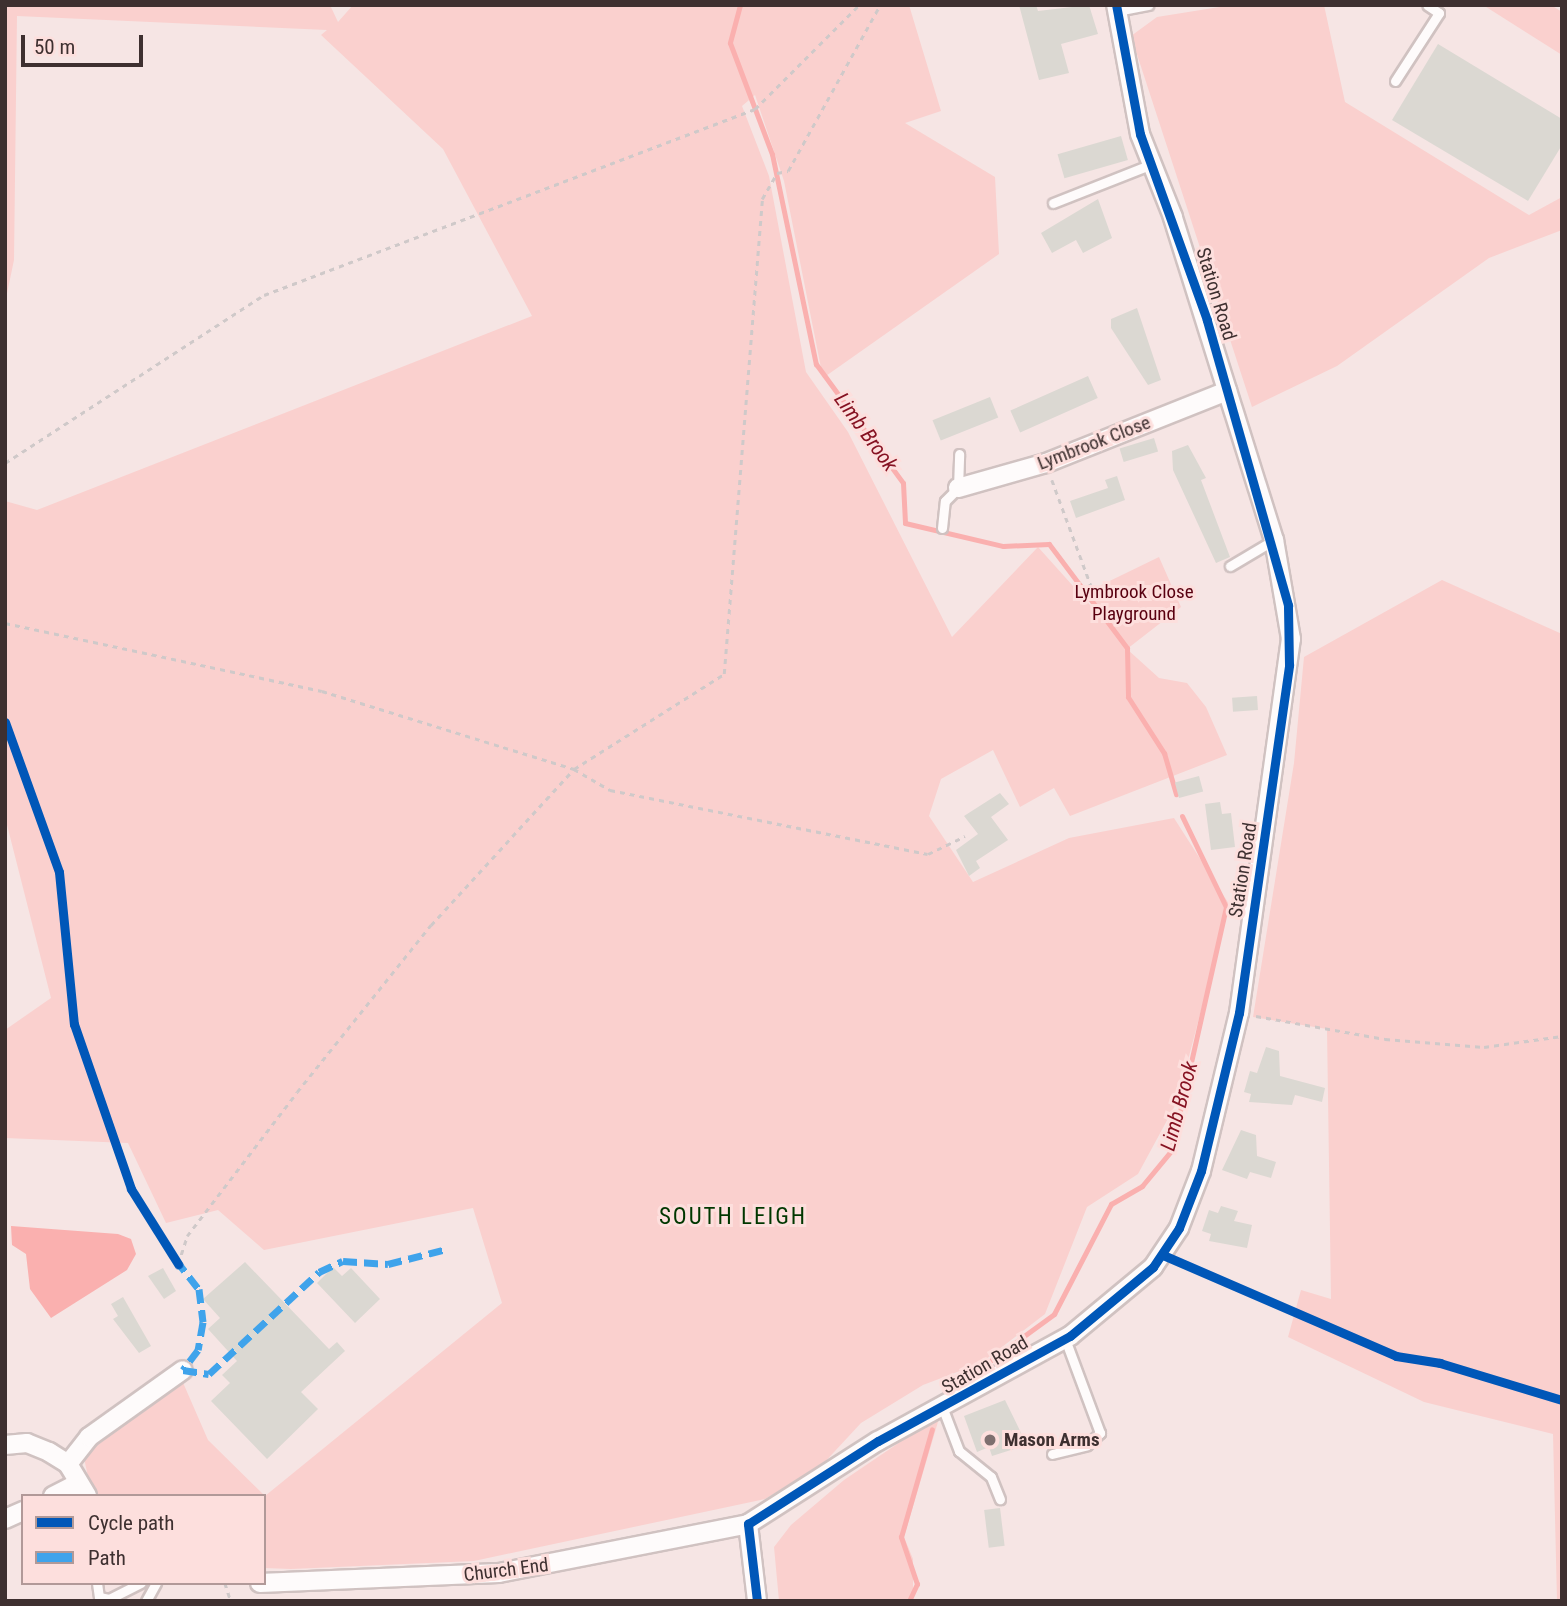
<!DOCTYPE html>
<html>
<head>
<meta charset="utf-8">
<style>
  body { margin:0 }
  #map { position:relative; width:1567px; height:1606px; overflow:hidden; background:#f6e5e4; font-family:"Roboto Condensed",sans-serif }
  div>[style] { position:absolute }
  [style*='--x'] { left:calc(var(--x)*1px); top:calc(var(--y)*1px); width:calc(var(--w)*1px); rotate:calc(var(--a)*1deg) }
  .green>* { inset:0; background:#fad0ce }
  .water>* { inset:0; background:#fab0af }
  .stream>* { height:5px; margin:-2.5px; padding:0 2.5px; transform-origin:2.5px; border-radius:2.5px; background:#fab0af }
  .building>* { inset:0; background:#dbd8d2; transform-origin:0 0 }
  .path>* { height:2.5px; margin-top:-1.25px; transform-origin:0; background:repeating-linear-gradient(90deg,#cfc9c9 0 5px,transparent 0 10px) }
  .roads { filter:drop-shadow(2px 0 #d0c2c1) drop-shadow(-2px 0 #d0c2c1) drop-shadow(0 2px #d0c2c1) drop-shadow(0 -2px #d0c2c1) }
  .service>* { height:9px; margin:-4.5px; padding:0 4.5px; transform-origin:4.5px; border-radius:4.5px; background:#fefbfb }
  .minor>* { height:18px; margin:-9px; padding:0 9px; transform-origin:9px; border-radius:9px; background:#fefbfb }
  .quiet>* { height:7px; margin-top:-3.5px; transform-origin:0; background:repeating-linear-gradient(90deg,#3fa3eb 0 14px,transparent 0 21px) }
  .cycleway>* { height:9px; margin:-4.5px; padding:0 4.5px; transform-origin:4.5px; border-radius:4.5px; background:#0057b8 }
  .dots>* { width:19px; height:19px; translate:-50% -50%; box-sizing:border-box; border:4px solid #fddfdd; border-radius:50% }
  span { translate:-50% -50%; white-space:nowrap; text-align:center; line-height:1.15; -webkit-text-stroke:6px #fddfdd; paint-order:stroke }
  .street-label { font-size:19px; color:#3e3030 }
  .park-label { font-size:19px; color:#590010 }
  .poi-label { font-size:19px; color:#3e3030; font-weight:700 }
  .left { translate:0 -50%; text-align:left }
  .water-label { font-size:21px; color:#861222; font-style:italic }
  .quarter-label { font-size:23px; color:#003700; letter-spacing:2px }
  .frame { position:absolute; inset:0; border:7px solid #3e3030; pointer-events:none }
  .legend { position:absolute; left:21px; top:1494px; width:245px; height:91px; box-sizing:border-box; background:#fddfdd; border:2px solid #b19998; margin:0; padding:9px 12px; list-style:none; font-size:21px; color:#3e3030 }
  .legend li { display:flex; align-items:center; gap:14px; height:35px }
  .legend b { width:35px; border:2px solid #b19998 }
  .scale { position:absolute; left:21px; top:35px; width:122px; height:32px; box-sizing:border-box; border:4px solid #3e3030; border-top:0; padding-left:9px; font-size:21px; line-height:24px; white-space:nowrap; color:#3e3030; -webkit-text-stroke:5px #fddfdd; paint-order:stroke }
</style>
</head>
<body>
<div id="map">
  <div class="green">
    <i style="clip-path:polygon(5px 5px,330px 5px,338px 22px,353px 5px,909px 5px,941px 111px,905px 123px,995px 177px,999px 254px,823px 378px,784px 181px,755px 95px,742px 106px,769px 176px,806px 372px,848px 432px,952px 637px,1038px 547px,1117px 635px,1087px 592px,1159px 557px,1181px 607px,1127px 649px,1159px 678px,1187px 683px,1206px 707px,1227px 755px,1070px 816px,1054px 788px,1020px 807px,993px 750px,941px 779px,929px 816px,973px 882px,1069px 838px,1174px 818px,1229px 904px,1177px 1102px,1138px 1174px,1087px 1207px,1045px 1314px,981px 1363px,923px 1385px,861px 1423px,822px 1465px,765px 1499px,474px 1561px,291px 1569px,264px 1568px,264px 1496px,96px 1496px,90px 1486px,84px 1458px,101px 1433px,181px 1378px,208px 1440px,265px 1496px,502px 1303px,473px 1208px,264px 1250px,218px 1210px,166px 1223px,128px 1143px,5px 1138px,5px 1030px,51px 998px,5px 817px,5px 501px,37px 510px,532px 316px,443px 149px,321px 35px,327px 30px,17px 16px,14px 260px,5px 303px)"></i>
    <i style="clip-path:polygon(1232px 5px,1324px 5px,1345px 102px,1529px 215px,1562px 197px,1562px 230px,1489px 258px,1337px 366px,1252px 407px,1131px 36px,1157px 17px)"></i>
    <i style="clip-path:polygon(1483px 5px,1551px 5px,1562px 12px,1562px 55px)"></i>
    <i style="clip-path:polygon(1442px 580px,1562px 634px,1562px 1601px,1557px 1601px,1553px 1434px,1424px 1402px,1288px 1337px,1301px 1290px,1331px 1299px,1327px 1029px,1253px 1017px,1294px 763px,1304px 657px)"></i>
    <i style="clip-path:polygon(940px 1415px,904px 1537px,913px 1559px,913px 1601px,779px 1601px,774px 1547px,791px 1525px,844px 1480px)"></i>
  </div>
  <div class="water">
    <i style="clip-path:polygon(11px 1226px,118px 1234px,131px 1239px,136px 1254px,127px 1270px,51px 1318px,30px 1289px,26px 1254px,12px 1245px)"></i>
  </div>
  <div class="stream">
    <i style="--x:740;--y:5;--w:39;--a:105"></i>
    <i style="--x:730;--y:43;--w:119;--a:69.3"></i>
    <i style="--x:772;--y:154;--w:215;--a:78.2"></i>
    <i style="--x:816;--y:364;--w:147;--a:53.8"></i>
    <i style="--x:903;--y:483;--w:40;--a:87.1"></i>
    <i style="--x:905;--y:523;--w:101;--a:13.2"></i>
    <i style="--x:1003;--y:546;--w:46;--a:-2.5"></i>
    <i style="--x:1049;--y:544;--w:130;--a:53.1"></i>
    <i style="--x:1127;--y:648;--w:49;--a:88.8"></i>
    <i style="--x:1128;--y:697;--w:67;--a:57.3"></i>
    <i style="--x:1164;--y:753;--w:43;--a:73.7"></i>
    <i style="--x:942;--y:1396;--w:139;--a:-36.2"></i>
    <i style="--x:1054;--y:1314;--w:124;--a:-62.6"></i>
    <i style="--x:1111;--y:1204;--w:36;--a:-30"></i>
    <i style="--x:1142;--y:1186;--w:45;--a:-50.4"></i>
    <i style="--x:1171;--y:1151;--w:250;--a:-77.3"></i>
    <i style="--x:1226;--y:907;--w:101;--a:-115.8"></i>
    <i style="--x:909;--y:1601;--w:19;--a:-65"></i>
    <i style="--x:917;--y:1584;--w:50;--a:-108.8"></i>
    <i style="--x:901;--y:1537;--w:112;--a:-74"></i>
  </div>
  <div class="building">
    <i style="clip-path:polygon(1019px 5px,1036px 5px,1038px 11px,1089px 5px,1098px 34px,1061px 44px,1069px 73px,1039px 80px)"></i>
    <i style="clip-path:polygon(1438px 44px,1562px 119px,1562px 145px,1528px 201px,1392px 120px)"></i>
    <i style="left:1121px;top:136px;width:25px;height:66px;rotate:74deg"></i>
    <i style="clip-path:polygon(1098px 199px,1112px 238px,1083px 253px,1076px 240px,1052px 253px,1041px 233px)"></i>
    <i style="clip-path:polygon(1137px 308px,1161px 380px,1148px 385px,1111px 328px,1111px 319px)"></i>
    <i style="left:1088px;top:376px;width:24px;height:85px;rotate:66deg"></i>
    <i style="left:990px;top:397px;width:22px;height:62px;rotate:68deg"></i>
    <i style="left:1154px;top:438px;width:14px;height:36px;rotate:73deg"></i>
    <i style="clip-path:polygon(1188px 445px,1206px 478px,1201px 480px,1230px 557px,1216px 563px,1173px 470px,1172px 451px)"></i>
    <i style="clip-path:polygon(1117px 476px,1125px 500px,1076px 518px,1070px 501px,1108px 488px,1105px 480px)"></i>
    <i style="left:1257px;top:696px;width:14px;height:25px;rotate:86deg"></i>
    <i style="left:1199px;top:776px;width:16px;height:25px;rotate:75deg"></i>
    <i style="clip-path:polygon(1000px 793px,1009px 804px,991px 817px,1008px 840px,976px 861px,980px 868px,969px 876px,956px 850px,978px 834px,964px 816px)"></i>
    <i style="clip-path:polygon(1220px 802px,1222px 814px,1231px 813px,1235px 847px,1211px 850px,1205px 804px)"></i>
    <i style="clip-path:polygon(1266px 1047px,1279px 1051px,1280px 1076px,1325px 1088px,1322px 1102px,1295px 1095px,1292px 1105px,1249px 1102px,1251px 1094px,1244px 1092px,1250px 1071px,1257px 1073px)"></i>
    <i style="clip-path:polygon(1241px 1130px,1256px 1135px,1257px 1156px,1276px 1162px,1271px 1178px,1250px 1172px,1247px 1179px,1222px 1170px)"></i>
    <i style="clip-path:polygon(1221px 1206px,1238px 1211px,1234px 1221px,1252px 1225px,1247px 1248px,1209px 1241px,1211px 1234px,1202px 1231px,1209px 1210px,1218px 1213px)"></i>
    <i style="clip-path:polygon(245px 1262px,329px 1349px,337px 1342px,345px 1351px,301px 1392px,318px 1409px,267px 1459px,211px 1401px,230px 1383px,222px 1375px,237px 1361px,208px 1329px,220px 1318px,203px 1299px)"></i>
    <i style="clip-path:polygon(333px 1267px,342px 1276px,351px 1268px,380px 1299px,355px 1323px,317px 1283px)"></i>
    <i style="clip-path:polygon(163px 1268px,176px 1291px,164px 1299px,148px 1276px)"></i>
    <i style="clip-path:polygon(123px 1297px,151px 1346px,139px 1353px,113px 1319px,118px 1316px,111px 1304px)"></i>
    <i style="clip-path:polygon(1005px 1400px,1027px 1445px,992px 1456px,989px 1447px,977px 1452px,964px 1416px)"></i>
    <i style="left:1000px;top:1508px;width:38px;height:16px;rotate:83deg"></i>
  </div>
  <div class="path">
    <i style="--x:5;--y:463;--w:309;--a:-33"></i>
    <i style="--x:264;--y:295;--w:525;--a:-20.75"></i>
    <i style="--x:755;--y:109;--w:147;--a:-45"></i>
    <i style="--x:1052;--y:480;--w:115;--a:69.7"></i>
    <i style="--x:5;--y:623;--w:324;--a:12.1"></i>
    <i style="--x:322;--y:691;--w:264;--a:17.2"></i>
    <i style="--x:574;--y:769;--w:42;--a:30.3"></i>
    <i style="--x:610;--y:790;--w:324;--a:11.4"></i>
    <i style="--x:928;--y:854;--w:41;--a:-25.9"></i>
    <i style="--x:1256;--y:1016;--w:131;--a:10.1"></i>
    <i style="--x:1385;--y:1039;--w:99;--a:4.6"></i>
    <i style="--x:1484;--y:1047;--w:79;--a:-8"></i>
    <i style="--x:178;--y:1264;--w:29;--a:-72"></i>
    <i style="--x:187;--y:1236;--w:181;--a:-52.6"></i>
    <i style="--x:297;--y:1092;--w:214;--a:-51.3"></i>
    <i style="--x:431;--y:925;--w:212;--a:-47.5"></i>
    <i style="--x:574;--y:769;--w:178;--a:-32.3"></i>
    <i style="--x:724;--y:674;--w:477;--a:-85.4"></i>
    <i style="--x:762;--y:199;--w:30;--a:-60"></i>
    <i style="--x:777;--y:173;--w:11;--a:-10"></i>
    <i style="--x:788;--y:171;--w:190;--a:-61"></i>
    <i style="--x:225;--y:1583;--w:19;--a:72"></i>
  </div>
  <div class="roads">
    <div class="service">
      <i style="--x:1117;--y:11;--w:32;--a:-11"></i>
      <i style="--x:1395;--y:81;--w:81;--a:-57.1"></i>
      <i style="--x:1439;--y:13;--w:14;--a:-146"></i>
      <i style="--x:1053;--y:203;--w:106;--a:-21.5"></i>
      <i style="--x:942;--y:528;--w:27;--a:-84"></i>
      <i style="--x:945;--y:501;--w:18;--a:-45"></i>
      <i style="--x:958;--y:488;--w:34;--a:-88"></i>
      <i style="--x:1230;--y:566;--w:51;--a:-30.6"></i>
      <i style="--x:943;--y:1409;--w:45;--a:69.1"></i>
      <i style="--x:959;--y:1451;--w:41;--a:39.1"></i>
      <i style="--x:991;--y:1477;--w:24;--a:68"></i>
      <i style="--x:1052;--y:1454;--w:36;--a:-14"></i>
      <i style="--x:1087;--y:1445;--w:18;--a:-43"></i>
      <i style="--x:1100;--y:1433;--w:100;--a:-110.4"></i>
      <i style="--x:97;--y:1583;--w:14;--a:82"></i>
      <i style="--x:99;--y:1597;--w:10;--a:11"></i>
      <i style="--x:109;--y:1599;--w:36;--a:-27"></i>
      <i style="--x:146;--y:1601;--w:21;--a:-61"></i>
    </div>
    <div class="minor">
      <i style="--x:958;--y:488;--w:91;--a:-15.9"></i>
      <i style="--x:1046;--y:463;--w:195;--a:-21.7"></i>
      <i style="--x:5;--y:1445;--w:22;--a:-5"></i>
      <i style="--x:27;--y:1443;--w:24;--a:22"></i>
      <i style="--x:49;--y:1452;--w:22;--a:32"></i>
      <i style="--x:68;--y:1464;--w:37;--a:59"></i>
      <i style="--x:68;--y:1464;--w:34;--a:-52"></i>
      <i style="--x:89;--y:1437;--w:115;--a:-35.5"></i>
      <i style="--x:53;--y:1496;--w:28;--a:-27"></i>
      <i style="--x:5;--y:1519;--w:20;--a:-24"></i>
      <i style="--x:748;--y:1524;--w:78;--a:83.3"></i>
      <i style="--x:260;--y:1583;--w:239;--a:-2.4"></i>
      <i style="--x:499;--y:1573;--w:254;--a:-11.1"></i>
      <i style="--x:748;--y:1524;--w:154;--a:-32.6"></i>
      <i style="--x:878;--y:1441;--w:219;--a:-28.7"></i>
      <i style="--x:1070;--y:1336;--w:108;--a:-39.7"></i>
      <i style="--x:1153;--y:1267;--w:47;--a:-56.3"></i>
      <i style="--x:1179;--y:1228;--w:61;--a:-68.9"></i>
      <i style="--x:1201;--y:1171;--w:163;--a:-76.5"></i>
      <i style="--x:1239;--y:1013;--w:378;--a:-82.1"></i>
      <i style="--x:1291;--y:639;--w:100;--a:-99.7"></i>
      <i style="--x:1274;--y:540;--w:338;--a:-107.4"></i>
      <i style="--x:1173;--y:217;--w:89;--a:-111.7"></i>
      <i style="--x:1140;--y:134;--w:131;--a:-100.5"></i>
    </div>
  </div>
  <div class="quiet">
    <i style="--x:176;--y:1260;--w:37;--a:52"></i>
    <i style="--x:199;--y:1289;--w:33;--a:83"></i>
    <i style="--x:203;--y:1322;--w:28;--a:100"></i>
    <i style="--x:198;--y:1350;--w:25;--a:127"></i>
    <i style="--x:183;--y:1370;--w:26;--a:9"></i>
    <i style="--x:209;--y:1374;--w:150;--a:-42.8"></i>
    <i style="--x:319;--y:1272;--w:26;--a:-25"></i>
    <i style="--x:343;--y:1261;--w:45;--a:3.8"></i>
    <i style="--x:388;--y:1264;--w:61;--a:-14.3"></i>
  </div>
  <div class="cycleway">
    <i style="--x:5;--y:722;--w:159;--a:70.2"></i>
    <i style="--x:59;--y:872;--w:153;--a:84.4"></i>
    <i style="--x:74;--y:1024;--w:175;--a:70.9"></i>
    <i style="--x:131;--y:1189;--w:89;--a:57.9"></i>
    <i style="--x:1163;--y:1255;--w:254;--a:23.4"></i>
    <i style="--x:1396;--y:1356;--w:45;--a:9"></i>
    <i style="--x:1440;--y:1363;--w:127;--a:16.9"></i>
    <i style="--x:757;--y:1601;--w:78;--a:-96.7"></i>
    <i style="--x:748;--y:1524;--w:154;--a:-32.6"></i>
    <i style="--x:878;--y:1441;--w:219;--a:-28.7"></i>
    <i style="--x:1070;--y:1336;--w:108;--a:-39.7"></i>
    <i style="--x:1153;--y:1267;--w:47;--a:-56.3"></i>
    <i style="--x:1179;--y:1228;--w:61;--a:-68.9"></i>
    <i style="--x:1201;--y:1171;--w:163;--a:-76.5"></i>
    <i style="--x:1239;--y:1013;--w:352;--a:-81.8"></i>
    <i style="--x:1289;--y:665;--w:60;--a:-91"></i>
    <i style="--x:1288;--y:605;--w:296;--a:-105.9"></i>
    <i style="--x:1207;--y:320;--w:198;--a:-109.8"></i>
    <i style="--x:1140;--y:134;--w:131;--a:-100.5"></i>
  </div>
  <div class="dots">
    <i style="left:990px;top:1440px;background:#7e6f6f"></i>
  </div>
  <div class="street-label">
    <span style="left:1216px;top:294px;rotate:73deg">Station Road</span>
    <span style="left:1094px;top:443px;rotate:-21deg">Lymbrook Close</span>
    <span style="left:1243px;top:870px;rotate:-81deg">Station Road</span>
    <span style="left:985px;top:1365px;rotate:-30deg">Station Road</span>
    <span style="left:506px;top:1570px;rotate:-7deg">Church End</span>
  </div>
  <div class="park-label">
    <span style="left:1134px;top:603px">Lymbrook Close<br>Playground</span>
  </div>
  <div class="poi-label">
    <span class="left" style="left:1004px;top:1440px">Mason Arms</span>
  </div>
  <div class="water-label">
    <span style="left:866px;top:432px;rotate:54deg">Limb Brook</span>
    <span style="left:1179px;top:1106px;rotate:-75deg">Limb Brook</span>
  </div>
  <div class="quarter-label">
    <span style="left:733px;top:1217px">SOUTH LEIGH</span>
  </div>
  <div class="frame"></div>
  <ul class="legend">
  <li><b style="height:9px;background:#0057b8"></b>Cycle path</li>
  <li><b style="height:9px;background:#3fa3eb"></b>Path</li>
  </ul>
  <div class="scale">50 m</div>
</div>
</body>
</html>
